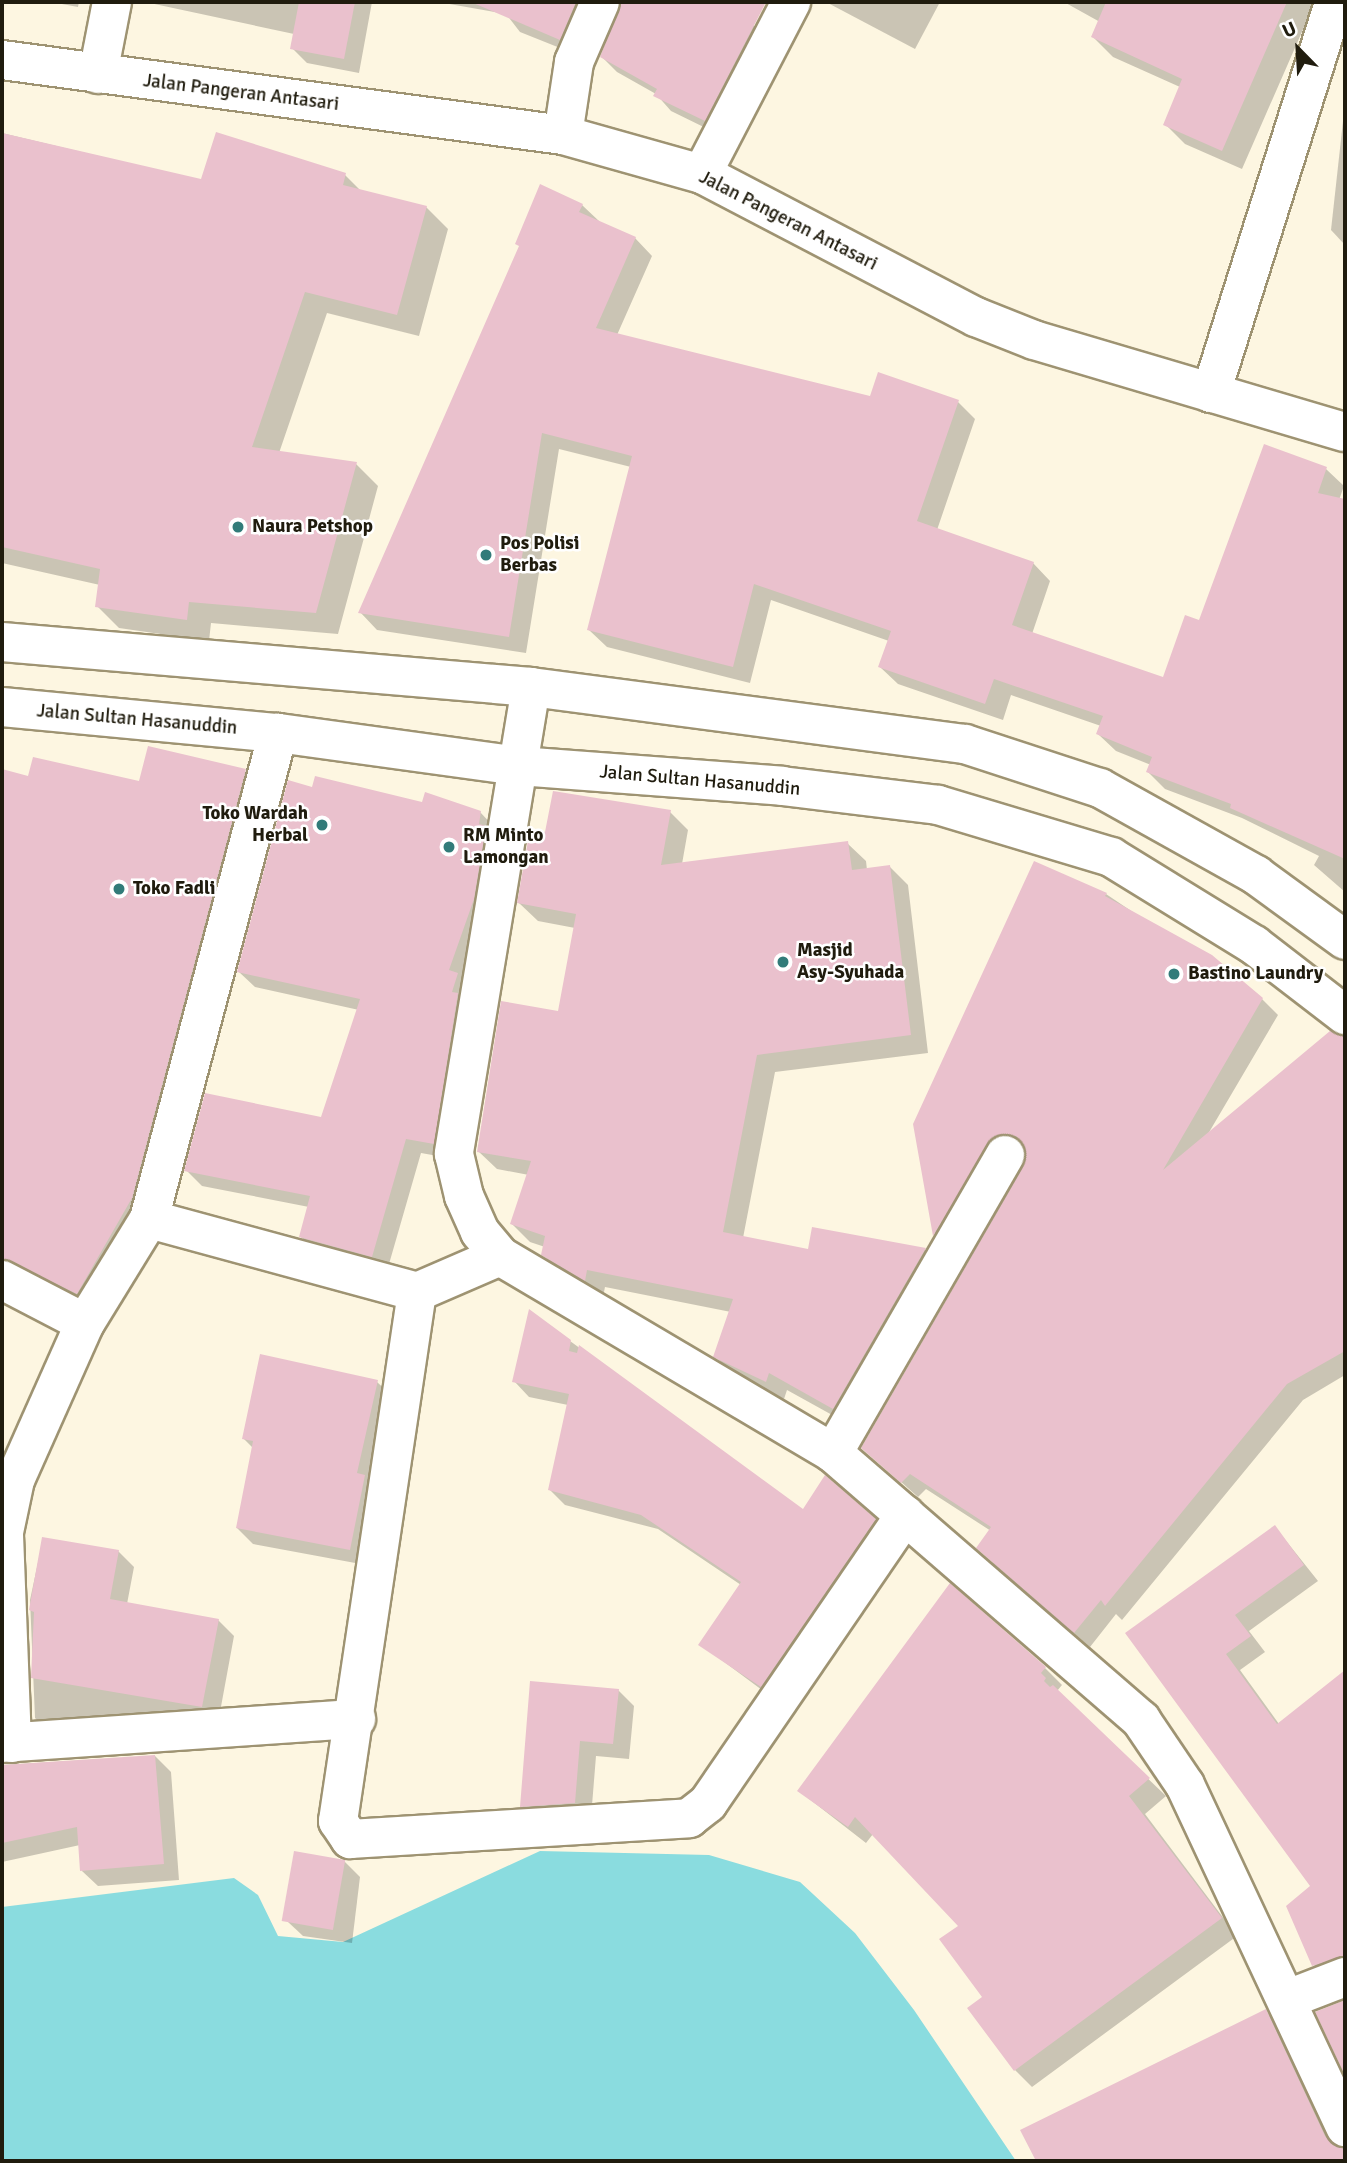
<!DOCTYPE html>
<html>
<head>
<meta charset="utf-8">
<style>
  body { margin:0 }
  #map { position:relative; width:1347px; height:2163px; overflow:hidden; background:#fdf6e1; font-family:Signika,sans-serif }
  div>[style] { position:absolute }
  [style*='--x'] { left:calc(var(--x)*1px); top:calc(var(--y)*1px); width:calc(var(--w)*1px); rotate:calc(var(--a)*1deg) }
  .water>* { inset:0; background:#8adcdf }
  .shadow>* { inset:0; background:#0003 }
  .building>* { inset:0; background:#eac1cd; transform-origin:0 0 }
  .roads { filter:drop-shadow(2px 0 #9e9372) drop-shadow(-2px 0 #9e9372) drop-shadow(0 2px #9e9372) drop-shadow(0 -2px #9e9372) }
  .minor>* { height:38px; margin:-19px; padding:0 19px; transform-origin:19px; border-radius:19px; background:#fff }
  .tertiary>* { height:38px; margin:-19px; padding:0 19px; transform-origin:19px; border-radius:19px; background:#fff }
  .dots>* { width:19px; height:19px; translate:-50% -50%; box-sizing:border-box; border:4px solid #fff; border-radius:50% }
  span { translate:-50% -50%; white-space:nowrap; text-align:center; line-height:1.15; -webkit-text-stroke:5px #fff; paint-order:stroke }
  .street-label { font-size:19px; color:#201c0e }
  .poi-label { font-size:19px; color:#201c0e; font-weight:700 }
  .left { translate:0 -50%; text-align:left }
  .right { translate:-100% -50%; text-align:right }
  .frame { position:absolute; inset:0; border:4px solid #201c0e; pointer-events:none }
  .north { position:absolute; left:1263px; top:14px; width:70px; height:70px; -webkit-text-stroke:5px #fff; paint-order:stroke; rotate:336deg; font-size:19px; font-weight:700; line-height:28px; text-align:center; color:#201c0e }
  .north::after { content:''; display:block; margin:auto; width:24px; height:32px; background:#201c0e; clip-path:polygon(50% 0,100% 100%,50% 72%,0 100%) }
</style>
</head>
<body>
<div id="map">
  <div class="water">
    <i style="clip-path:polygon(540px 1851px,709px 1855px,800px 1882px,855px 1933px,914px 2010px,1016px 2161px,2px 2161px,2px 1907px,234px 1878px,258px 1895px,278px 1936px,343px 1942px)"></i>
  </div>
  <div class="shadow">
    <i style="clip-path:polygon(51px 2px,79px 2px,78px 7px)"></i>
    <i style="clip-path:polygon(145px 2px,144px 2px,372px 2px,359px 73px,307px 63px,292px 48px,294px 34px)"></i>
    <i style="clip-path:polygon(438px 2px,601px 2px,575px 54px,520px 32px,506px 14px)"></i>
    <i style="clip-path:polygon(623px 2px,724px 2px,720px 9px,754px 26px,769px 41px,720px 135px,671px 111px,656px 94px,617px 72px,602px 57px)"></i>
    <i style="clip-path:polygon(826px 2px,940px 2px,915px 49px)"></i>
    <i style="clip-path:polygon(1064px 2px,1315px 2px,1242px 169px,1185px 144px,1165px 124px,1180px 87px,1113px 57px,1093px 37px,1100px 22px)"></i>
    <i style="clip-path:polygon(1345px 103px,1345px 245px,1331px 230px)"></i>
    <i style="clip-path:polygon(2px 133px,202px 181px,345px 175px,361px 191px,426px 207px,448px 229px,419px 336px,327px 313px,279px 453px,356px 464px,378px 486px,338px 634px,211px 623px,209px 641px,119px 628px,97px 606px,100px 585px,2px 563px)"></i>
    <i style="clip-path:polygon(582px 205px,600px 222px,635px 238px,652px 256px,617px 335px,871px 398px,958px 402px,975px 419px,937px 530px,1033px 563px,1050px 581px,1032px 634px,1164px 679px,1200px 622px,1265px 446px,1326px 469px,1344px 486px,1339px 500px,1345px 502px,1345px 892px,1314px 865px,1319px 856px,1242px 818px,1165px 789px,1148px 772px,1151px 765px,1116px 751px,1098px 734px,1101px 726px,1011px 695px,1003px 720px,898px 684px,880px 667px,889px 641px,771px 600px,750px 683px,607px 647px,589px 630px,631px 467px,559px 449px,526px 653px,377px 630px,360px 612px)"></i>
    <i style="clip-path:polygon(2px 771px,30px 778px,140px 783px,245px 771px,262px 788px,149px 1215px,94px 1310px,45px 1285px,2px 1252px,2px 1048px,25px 961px,2px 953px)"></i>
    <i style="clip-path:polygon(314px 789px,480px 812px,495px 828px,449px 1158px,421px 1153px,387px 1271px,316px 1252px,301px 1237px,309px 1207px,202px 1186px,186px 1170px,322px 1119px,359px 1010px,255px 987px,239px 972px)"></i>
    <i style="clip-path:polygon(670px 812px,688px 830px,682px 864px,847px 843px,866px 861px,867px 870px,890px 867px,908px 885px,928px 1053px,775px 1072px,743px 1238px,809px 1251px,814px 1229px,925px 1250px,943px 1268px,852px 1426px,787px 1390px,784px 1399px,734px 1375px,715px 1356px,731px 1312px,605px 1287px,603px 1297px,561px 1273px,543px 1254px,545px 1247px,530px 1242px,512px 1224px,529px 1175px,497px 1169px,478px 1151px,559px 1013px,575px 928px,538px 921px,519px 903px,546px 834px)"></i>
    <i style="clip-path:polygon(1106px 894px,1262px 999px,1278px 1015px,1208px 1134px,1327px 1036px,1345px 1054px,1345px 1375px,1303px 1400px,1122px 1620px,1116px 1614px,1090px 1647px,993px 1563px,991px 1531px,926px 1489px,918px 1497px,863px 1448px,1029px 1156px,1026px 1151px,1009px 1151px,949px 1250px,935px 1235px,914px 1124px)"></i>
    <i style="clip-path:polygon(570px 1341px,804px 1511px,875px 1520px,890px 1536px,777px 1701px,700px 1644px,741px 1585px,658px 1529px,565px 1505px,550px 1490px,568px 1405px,529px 1397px,514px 1381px)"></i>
    <i style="clip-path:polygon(377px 1382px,393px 1397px,366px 1565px,253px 1544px,237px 1528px,253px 1448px,243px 1438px)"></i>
    <i style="clip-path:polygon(1275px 1527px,1318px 1581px,1249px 1631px,1265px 1652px,1240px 1670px,1279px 1724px,1335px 1680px,1345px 1690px,1345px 1976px,1329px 1981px,1314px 1965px,1312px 1886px,1127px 1634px)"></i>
    <i style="clip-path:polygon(43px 1539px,118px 1551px,134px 1567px,127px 1604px,218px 1620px,234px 1636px,218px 1723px,51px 1734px,35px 1718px,30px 1600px)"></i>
    <i style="clip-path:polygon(1045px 1668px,1062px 1685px,1057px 1691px,1166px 1796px,1145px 1814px,1237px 1936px,1032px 2087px,1015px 2070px,960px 1926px,873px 1834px,866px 1843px,799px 1791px)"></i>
    <i style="clip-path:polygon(618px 1690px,634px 1706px,629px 1759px,596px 1756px,591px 1818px,537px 1822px,522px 1806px)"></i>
    <i style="clip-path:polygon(155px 1756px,171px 1772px,179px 1880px,98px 1886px,82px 1871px,80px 1845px,2px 1862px,2px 1765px)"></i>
    <i style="clip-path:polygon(344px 1861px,360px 1877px,352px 1943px,303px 1936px,287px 1921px)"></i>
    <i style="clip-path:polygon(1265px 2011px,1281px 2027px,1338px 2147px,1345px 2148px,1345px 2161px,1038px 2161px,1022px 2130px)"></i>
  </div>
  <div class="building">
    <i style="clip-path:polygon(299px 2px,355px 2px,344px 59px,290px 49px)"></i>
    <i style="clip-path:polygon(471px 2px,576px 2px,560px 40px)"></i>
    <i style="clip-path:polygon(621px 2px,766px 2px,705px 121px,653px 96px,657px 89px,600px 57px)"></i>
    <i style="clip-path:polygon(1106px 2px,1287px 2px,1222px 151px,1163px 125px,1182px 79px,1091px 37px)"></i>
    <i style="clip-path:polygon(216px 132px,346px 173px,343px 185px,427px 206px,397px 315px,305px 292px,252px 447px,357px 462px,316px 613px,189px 602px,187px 620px,95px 607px,100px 569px,2px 547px,2px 133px,201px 179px)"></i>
    <i style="clip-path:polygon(540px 184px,583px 204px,579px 212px,636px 237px,596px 328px,870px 396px,878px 372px,959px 400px,917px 521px,1034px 562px,1012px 625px,1163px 677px,1185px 615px,1199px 620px,1264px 444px,1327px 467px,1318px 493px,1345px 499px,1345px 859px,1230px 808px,1231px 804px,1146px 772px,1152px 757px,1096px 734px,1103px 716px,994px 679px,985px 704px,878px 667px,891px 631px,754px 584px,733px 667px,587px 630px,632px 456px,542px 433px,509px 637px,358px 613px,519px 246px,515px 244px)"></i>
    <i style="clip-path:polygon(148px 746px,246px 769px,132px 1198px,77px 1294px,2px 1258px,2px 769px,28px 776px,33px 757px,139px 781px)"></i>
    <i style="clip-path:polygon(315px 776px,422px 802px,425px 792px,481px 811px,479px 824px,486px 826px,474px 899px,449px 970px,458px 973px,452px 992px,458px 993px,434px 1144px,406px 1139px,372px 1257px,299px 1237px,310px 1196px,184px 1171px,205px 1093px,321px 1117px,360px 999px,237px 972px,288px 780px,312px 787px)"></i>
    <i style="clip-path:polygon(553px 791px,671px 810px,661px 865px,848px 841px,852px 870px,890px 865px,911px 1035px,757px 1055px,723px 1232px,808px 1249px,812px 1227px,926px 1248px,833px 1409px,769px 1373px,766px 1382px,713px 1357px,733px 1299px,587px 1270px,585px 1281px,541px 1255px,545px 1236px,510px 1224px,531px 1161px,477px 1152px,501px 1001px,558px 1011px,576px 914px,517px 903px,529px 835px,535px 836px,536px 829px,545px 832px)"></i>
    <i style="clip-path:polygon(1034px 861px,1107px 893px,1105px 896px,1212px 955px,1263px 998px,1163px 1170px,1330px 1031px,1345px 1036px,1345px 1351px,1287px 1384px,1105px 1606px,1101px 1600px,1074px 1633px,976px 1548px,991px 1527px,910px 1474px,901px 1483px,861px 1448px,1024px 1165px,1024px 1145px,1016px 1136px,994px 1136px,933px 1236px,913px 1124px)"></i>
    <i style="clip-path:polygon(529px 1309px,571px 1340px,569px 1351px,577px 1353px,579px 1345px,803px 1509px,825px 1475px,876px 1519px,761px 1687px,698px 1645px,741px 1582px,641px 1515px,548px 1490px,569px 1394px,512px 1382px)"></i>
    <i style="clip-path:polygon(260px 1354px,378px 1380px,357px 1473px,365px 1475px,350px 1550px,236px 1528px,253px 1441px,242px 1439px)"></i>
    <i style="clip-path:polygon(1275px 1525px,1304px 1565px,1235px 1615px,1251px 1636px,1226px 1654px,1277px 1724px,1345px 1670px,1345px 1956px,1312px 1966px,1286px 1906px,1310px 1886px,1125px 1633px)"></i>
    <i style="clip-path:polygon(42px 1537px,119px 1550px,110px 1599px,219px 1619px,202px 1707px,31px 1678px,34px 1612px,29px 1610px)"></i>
    <i style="clip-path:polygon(950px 1583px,1046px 1667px,1041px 1673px,1046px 1678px,1044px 1681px,1050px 1687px,1053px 1685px,1150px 1778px,1129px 1796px,1222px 1918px,1014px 2071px,967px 2008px,982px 1997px,939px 1939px,958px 1926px,855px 1817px,848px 1827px,797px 1791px)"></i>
    <i style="clip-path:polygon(530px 1681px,619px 1689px,613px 1744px,580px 1741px,575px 1803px,520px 1807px)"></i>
    <i style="clip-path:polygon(155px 1755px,164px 1864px,80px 1871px,77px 1827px,2px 1843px,2px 1765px)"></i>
    <i style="left:294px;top:1851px;width:52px;height:71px;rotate:10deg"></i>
    <i style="clip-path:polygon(1345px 2000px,1345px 2076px,1315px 2012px)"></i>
    <i style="clip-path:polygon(1266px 2009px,1325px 2136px,1333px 2145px,1345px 2149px,1345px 2161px,1036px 2161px,1020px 2130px)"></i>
  </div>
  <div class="roads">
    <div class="minor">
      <i style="--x:2;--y:60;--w:566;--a:7.61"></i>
      <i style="--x:563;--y:135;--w:144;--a:15.7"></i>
      <i style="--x:702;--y:174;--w:309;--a:27.6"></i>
      <i style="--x:976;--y:317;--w:62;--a:21.6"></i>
      <i style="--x:1034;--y:340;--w:324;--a:16.5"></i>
      <i style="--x:98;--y:74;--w:73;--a:-79"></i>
      <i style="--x:563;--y:135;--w:74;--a:-81.4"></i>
      <i style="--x:574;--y:62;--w:65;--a:-66.6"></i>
      <i style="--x:702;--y:174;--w:194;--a:-62.6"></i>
      <i style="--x:1211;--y:393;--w:410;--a:-72.5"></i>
      <i style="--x:531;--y:687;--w:473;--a:99.4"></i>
      <i style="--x:454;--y:1154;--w:43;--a:76.6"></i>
      <i style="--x:464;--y:1196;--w:39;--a:66"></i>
      <i style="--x:480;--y:1232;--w:31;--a:50"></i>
      <i style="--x:500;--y:1256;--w:387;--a:30.6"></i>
      <i style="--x:833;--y:1453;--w:408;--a:40.9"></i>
      <i style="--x:1141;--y:1720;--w:78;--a:55.9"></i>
      <i style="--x:1185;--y:1785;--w:378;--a:64.9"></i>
      <i style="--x:149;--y:1219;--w:278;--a:15.2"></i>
      <i style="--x:417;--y:1292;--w:90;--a:-23.4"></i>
      <i style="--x:2;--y:1280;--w:93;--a:27.4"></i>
      <i style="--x:417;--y:1292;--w:535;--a:98.49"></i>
      <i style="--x:338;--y:1821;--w:22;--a:56"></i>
      <i style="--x:350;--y:1839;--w:340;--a:-3.5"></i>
      <i style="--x:689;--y:1818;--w:24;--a:-38"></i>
      <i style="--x:708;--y:1803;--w:349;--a:-55.6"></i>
      <i style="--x:833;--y:1453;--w:344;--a:-60"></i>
      <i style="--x:2;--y:1743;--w:355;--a:-3.9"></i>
      <i style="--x:12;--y:1743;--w:211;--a:-92.2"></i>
      <i style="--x:4;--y:1532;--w:53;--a:-78.1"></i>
      <i style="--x:15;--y:1480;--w:172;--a:-66"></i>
      <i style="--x:85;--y:1323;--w:122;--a:-58.4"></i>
      <i style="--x:149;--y:1219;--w:503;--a:-75.13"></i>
      <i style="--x:1288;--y:1999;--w:61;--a:-21.1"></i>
    </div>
    <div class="tertiary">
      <i style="--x:2;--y:642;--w:531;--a:4.86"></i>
      <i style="--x:531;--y:687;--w:438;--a:7.5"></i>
      <i style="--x:965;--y:744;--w:142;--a:18.1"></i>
      <i style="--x:1100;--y:788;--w:179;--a:29.1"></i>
      <i style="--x:1256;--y:875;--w:110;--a:36.1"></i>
      <i style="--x:2;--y:707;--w:277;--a:5.4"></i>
      <i style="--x:278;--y:733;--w:243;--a:7.8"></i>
      <i style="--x:519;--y:766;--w:264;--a:4.3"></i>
      <i style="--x:782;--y:786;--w:157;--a:6.9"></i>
      <i style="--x:938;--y:805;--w:181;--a:16.7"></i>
      <i style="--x:1111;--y:857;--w:168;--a:31.6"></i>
      <i style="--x:1254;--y:945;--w:115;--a:37.6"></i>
    </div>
  </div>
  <div class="dots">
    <i style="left:238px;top:527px;background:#327b79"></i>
    <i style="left:486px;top:555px;background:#327b79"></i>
    <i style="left:322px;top:825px;background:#327b79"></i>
    <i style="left:449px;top:847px;background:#327b79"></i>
    <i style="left:119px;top:889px;background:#327b79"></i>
    <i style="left:783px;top:962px;background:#327b79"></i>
    <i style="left:1174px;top:974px;background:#327b79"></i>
  </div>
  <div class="street-label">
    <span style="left:241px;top:93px;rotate:7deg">Jalan Pangeran Antasari</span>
    <span style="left:788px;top:221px;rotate:27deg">Jalan Pangeran Antasari</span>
    <span style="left:137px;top:720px;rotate:5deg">Jalan Sultan Hasanuddin</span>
    <span style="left:700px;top:781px;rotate:5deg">Jalan Sultan Hasanuddin</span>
  </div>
  <div class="poi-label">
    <span class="left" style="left:252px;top:527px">Naura Petshop</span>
    <span class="left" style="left:500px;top:555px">Pos Polisi<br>Berbas</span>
    <span class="right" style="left:308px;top:825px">Toko Wardah<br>Herbal</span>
    <span class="left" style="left:463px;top:847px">RM Minto<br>Lamongan</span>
    <span class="left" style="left:133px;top:889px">Toko Fadli</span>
    <span class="left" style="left:797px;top:962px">Masjid<br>Asy-Syuhada</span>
    <span class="left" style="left:1188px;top:974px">Bastino Laundry</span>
  </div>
  <div class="frame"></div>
  <div class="north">U</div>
</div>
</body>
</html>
